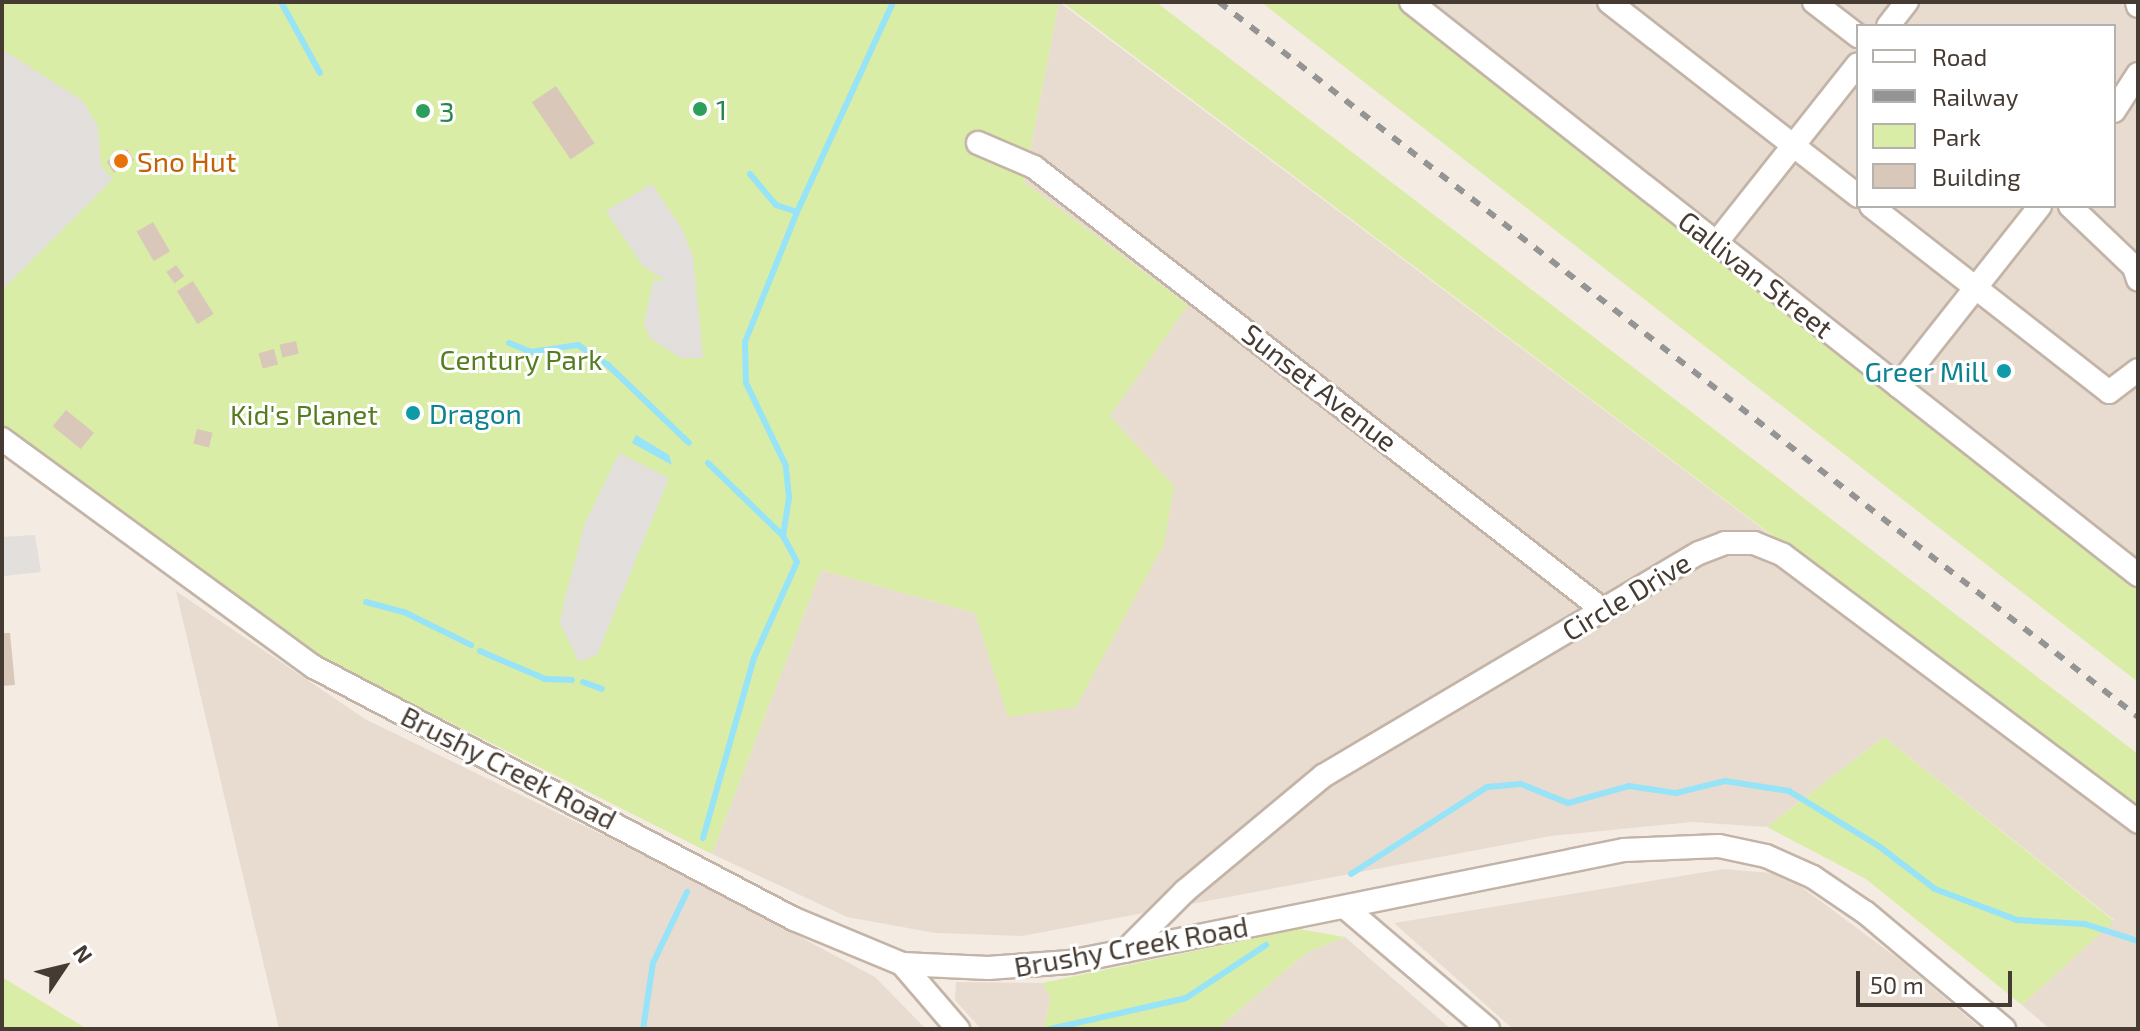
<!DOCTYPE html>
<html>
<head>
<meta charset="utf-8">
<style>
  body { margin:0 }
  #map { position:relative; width:2140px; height:1031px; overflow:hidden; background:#f4ebe3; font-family:"Exo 2",sans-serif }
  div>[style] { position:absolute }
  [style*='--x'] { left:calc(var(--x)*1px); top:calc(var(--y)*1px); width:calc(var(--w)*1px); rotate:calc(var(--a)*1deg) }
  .residential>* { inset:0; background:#e8dcd0 }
  .green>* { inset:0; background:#daeda6 }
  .parking>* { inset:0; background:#e3dfdc }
  .water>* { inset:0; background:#97e3f8 }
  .stream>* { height:6px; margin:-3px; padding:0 3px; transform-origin:3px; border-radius:3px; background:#97e3f8 }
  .building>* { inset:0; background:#d9c7ba; transform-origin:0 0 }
  .roads { filter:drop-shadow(2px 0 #c3b4a7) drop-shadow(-2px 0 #c3b4a7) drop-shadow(0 2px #c3b4a7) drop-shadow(0 -2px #c3b4a7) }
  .minor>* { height:22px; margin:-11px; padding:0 11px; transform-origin:11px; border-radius:11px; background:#fff }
  .rail>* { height:6px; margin-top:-3px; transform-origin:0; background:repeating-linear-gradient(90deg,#949494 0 10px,transparent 0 20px) }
  .dots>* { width:22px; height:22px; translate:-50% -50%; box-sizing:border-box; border:4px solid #fff; border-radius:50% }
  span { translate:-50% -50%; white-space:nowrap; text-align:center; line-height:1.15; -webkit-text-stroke:6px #fff; paint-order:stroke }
  .leisure-label { font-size:28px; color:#27864d }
  .left { translate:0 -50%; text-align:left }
  .food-label { font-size:28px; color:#c56008 }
  .street-label { font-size:28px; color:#463b32 }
  .park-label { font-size:28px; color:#557d20 }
  .culture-label { font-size:28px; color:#0d838f }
  .right { translate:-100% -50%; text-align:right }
  .frame { position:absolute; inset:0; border:4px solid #463b32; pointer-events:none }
  .legend { position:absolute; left:1856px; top:24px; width:260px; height:184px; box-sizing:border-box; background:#fff; border:2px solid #b5b1ad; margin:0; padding:10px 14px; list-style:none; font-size:24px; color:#463b32 }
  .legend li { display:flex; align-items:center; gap:16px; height:40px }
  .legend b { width:40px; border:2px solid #b5b1ad }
  .north { position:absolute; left:24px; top:927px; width:80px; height:80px; -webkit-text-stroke:6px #fff; paint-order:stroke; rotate:55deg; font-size:22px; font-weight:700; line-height:32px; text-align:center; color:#463b32 }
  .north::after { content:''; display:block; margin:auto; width:28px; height:36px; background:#463b32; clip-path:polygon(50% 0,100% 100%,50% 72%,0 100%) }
  .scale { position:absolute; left:1856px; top:971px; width:156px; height:36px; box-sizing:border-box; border:4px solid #463b32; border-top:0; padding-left:10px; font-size:24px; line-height:28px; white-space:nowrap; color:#463b32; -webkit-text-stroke:6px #fff; paint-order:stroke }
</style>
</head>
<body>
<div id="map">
  <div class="residential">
    <i style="clip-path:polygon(1059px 2px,2138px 810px,2138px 1029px,2050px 1029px,2022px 1005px,2114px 920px,1884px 737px,1767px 827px,1692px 822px,1551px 836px,1022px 936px,935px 933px,847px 917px,712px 854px,821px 570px,975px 613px,1009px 717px,1174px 486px,1109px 416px,1188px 305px,1024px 182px)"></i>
    <i style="clip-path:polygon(evenodd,1408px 2px,2138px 2px,2138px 586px,2075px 536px,1408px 2px,1858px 26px,2114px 26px,2114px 206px,1858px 206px,1858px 26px)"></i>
    <i style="clip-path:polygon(176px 591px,365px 719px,675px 870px,875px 977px,926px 1029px,279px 1029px)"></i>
    <i style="clip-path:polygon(1724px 869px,1784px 874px,1900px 960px,1981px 1029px,1513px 1029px,1394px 923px)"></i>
    <i style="clip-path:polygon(1345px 937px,1451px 1029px,1217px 1029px,1306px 953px)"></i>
    <i style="clip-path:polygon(956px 982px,1042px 983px,1051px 998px,1044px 1027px,981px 1029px,955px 1000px)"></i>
  </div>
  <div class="green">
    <i style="clip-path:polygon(2px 2px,1059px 2px,1024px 182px,1188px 305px,1110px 416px,1174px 486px,1164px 544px,1076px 707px,1008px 717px,975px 613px,821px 570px,712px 854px,312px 653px,186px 567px,2px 424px)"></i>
    <i style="clip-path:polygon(1062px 2px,1156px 2px,2138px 754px,2138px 810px)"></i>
    <i style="clip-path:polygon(1261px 2px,1408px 2px,2138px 586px,2138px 682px)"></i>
    <i style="clip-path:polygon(1884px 737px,2114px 921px,2022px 1005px,1866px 879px,1767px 827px)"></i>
    <i style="clip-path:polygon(1299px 929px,1345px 937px,1306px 953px,1217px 1029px,1038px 1029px,1044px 1027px,1051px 998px,1042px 983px)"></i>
    <i style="clip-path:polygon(2px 976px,2px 977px,87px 1029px,2px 1029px)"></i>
  </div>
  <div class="parking">
    <i style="clip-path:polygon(2px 49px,83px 101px,98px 127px,101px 166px,113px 179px,2px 290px)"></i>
    <i style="clip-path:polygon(652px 184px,682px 229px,693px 257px,703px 358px,681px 358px,651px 339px,644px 324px,653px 281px,665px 281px,642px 265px,606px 211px)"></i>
    <i style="clip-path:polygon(619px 453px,669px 478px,597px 655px,579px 662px,560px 623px,564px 602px,585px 523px)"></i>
    <i style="clip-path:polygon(35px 535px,41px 572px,4px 576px,2px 595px,2px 537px)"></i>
  </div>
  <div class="water">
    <i style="clip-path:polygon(636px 435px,669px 455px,672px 465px,632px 443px)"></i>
  </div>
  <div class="stream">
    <i style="--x:281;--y:2;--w:81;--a:61.2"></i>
    <i style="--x:750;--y:174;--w:40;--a:50"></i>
    <i style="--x:776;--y:205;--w:22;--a:18"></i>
    <i style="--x:509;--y:343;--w:24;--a:22"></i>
    <i style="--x:531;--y:352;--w:48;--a:-8.5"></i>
    <i style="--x:578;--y:345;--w:36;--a:34"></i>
    <i style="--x:608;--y:365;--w:112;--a:43.9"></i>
    <i style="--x:708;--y:463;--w:105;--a:44.2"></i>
    <i style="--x:366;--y:602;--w:39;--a:15"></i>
    <i style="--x:404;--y:612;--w:75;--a:26.2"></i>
    <i style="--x:480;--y:651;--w:71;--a:23.3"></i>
    <i style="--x:545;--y:679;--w:27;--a:2"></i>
    <i style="--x:583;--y:682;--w:20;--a:20"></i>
    <i style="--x:703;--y:838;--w:187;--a:-74.2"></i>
    <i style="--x:754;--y:658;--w:105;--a:-65.9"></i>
    <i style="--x:797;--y:562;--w:30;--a:-118"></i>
    <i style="--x:783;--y:536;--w:39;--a:-81"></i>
    <i style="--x:789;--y:497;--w:31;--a:-96"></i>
    <i style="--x:786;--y:466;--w:92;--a:-115.7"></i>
    <i style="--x:746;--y:383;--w:41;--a:-91.4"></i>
    <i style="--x:745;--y:342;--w:140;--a:-68.2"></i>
    <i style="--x:797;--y:212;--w:231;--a:-65.4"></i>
    <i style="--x:1351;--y:874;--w:161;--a:-32.6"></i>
    <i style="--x:1487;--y:787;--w:34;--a:-5"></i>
    <i style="--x:1521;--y:784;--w:51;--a:22"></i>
    <i style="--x:1568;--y:803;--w:63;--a:-15.6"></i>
    <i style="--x:1629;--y:786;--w:48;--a:8.5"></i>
    <i style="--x:1676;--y:793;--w:50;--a:-13.8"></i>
    <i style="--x:1725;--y:781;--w:65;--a:8.9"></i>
    <i style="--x:1789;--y:791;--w:107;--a:31.6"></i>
    <i style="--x:1880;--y:847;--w:69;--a:37.4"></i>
    <i style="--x:1935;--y:889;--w:88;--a:20.7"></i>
    <i style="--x:2017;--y:920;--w:68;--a:3.4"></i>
    <i style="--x:2085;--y:924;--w:56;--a:17.8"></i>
    <i style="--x:643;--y:1029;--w:67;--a:-81.4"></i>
    <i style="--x:653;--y:963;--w:79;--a:-64.4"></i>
    <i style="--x:1050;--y:1029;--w:139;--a:-12.8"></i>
    <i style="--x:1186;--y:998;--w:96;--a:-33.5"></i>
  </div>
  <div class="building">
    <i style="left:556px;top:86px;width:69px;height:29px;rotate:56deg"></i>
    <i style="left:127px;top:149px;width:13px;height:24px;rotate:58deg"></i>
    <i style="left:153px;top:222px;width:34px;height:19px;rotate:60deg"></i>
    <i style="left:176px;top:265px;width:14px;height:12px;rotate:54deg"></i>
    <i style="left:193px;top:281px;width:39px;height:19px;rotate:58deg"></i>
    <i style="left:296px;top:341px;width:13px;height:17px;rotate:77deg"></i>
    <i style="left:274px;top:349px;width:16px;height:16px;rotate:75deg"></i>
    <i style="left:66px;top:410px;width:36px;height:21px;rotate:39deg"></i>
    <i style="left:197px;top:429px;width:16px;height:15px;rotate:14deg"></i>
    <i style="clip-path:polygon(2px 633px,10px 633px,15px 685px,2px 686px)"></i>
  </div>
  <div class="roads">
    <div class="minor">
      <i style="--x:1411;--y:2;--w:926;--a:38.24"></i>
      <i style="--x:1609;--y:2;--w:316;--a:37.9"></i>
      <i style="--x:1814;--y:2;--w:56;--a:37.7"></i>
      <i style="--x:2137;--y:2;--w:4;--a:76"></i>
      <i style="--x:1888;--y:26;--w:31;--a:-52"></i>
      <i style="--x:2114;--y:111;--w:44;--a:-57"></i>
      <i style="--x:978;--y:143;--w:61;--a:23.2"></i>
      <i style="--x:1034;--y:167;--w:721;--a:37.9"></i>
      <i style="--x:1871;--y:206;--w:302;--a:38"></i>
      <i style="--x:2109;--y:392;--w:36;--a:-37"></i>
      <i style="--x:2070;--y:206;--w:88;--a:43.6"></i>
      <i style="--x:2134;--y:267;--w:13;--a:72"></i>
      <i style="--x:1716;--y:243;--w:228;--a:-51.6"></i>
      <i style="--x:1898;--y:386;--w:229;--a:-51.7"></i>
      <i style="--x:2;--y:439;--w:386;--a:36.2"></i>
      <i style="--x:314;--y:667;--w:542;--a:27.7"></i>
      <i style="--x:794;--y:919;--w:117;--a:22.6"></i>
      <i style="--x:902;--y:964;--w:86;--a:2.7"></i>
      <i style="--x:988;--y:968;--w:82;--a:-4.2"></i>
      <i style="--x:1070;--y:962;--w:565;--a:-11.43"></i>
      <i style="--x:1624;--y:850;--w:95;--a:-2.4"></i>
      <i style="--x:1719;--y:846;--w:48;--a:12"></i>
      <i style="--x:1766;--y:856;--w:51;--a:24.1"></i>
      <i style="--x:1813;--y:877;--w:64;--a:34.2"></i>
      <i style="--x:1866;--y:913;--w:180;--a:40"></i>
      <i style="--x:1347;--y:909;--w:185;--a:40.4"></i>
      <i style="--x:1125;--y:951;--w:85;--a:-45"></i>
      <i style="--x:1185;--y:891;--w:180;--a:-39.8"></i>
      <i style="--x:1323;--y:776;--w:437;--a:-30.7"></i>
      <i style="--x:1699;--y:553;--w:28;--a:-21"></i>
      <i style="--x:1725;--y:543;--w:29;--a:0"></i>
      <i style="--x:1754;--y:543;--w:31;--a:22"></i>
      <i style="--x:1783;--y:555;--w:444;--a:36.9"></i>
      <i style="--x:902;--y:964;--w:86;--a:49.3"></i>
    </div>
  </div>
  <div class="rail">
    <i style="--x:1219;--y:2;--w:1164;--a:37.88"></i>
  </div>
  <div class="dots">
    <i style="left:700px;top:109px;background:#2e9e5b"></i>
    <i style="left:423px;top:111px;background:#2e9e5b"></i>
    <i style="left:121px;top:161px;background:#e8710a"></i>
    <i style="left:2004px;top:371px;background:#0f9aa8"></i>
    <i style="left:413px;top:413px;background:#0f9aa8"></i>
  </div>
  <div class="leisure-label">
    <span class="left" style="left:716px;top:109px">1</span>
    <span class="left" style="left:439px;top:111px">3</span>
  </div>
  <div class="food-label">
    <span class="left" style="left:137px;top:161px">Sno Hut</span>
  </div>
  <div class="street-label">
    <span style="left:1756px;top:274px;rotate:38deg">Gallivan Street</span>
    <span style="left:1320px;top:387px;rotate:38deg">Sunset Avenue</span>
    <span style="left:1626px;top:596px;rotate:-31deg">Circle Drive</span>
    <span style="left:509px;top:767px;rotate:27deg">Brushy Creek Road</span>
    <span style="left:1131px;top:946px;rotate:-10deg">Brushy Creek Road</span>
  </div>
  <div class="park-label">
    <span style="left:521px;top:359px">Century Park</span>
    <span style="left:304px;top:414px">Kid's Planet</span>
  </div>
  <div class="culture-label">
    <span class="right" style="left:1988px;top:371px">Greer Mill</span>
    <span class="left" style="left:429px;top:413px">Dragon</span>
  </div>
  <div class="frame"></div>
  <ul class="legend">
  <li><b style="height:10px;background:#fff"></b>Road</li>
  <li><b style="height:10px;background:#949494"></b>Railway</li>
  <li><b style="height:22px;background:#daeda6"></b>Park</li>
  <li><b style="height:22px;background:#d9c7ba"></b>Building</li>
  </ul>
  <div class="north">N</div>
  <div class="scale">50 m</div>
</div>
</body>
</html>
